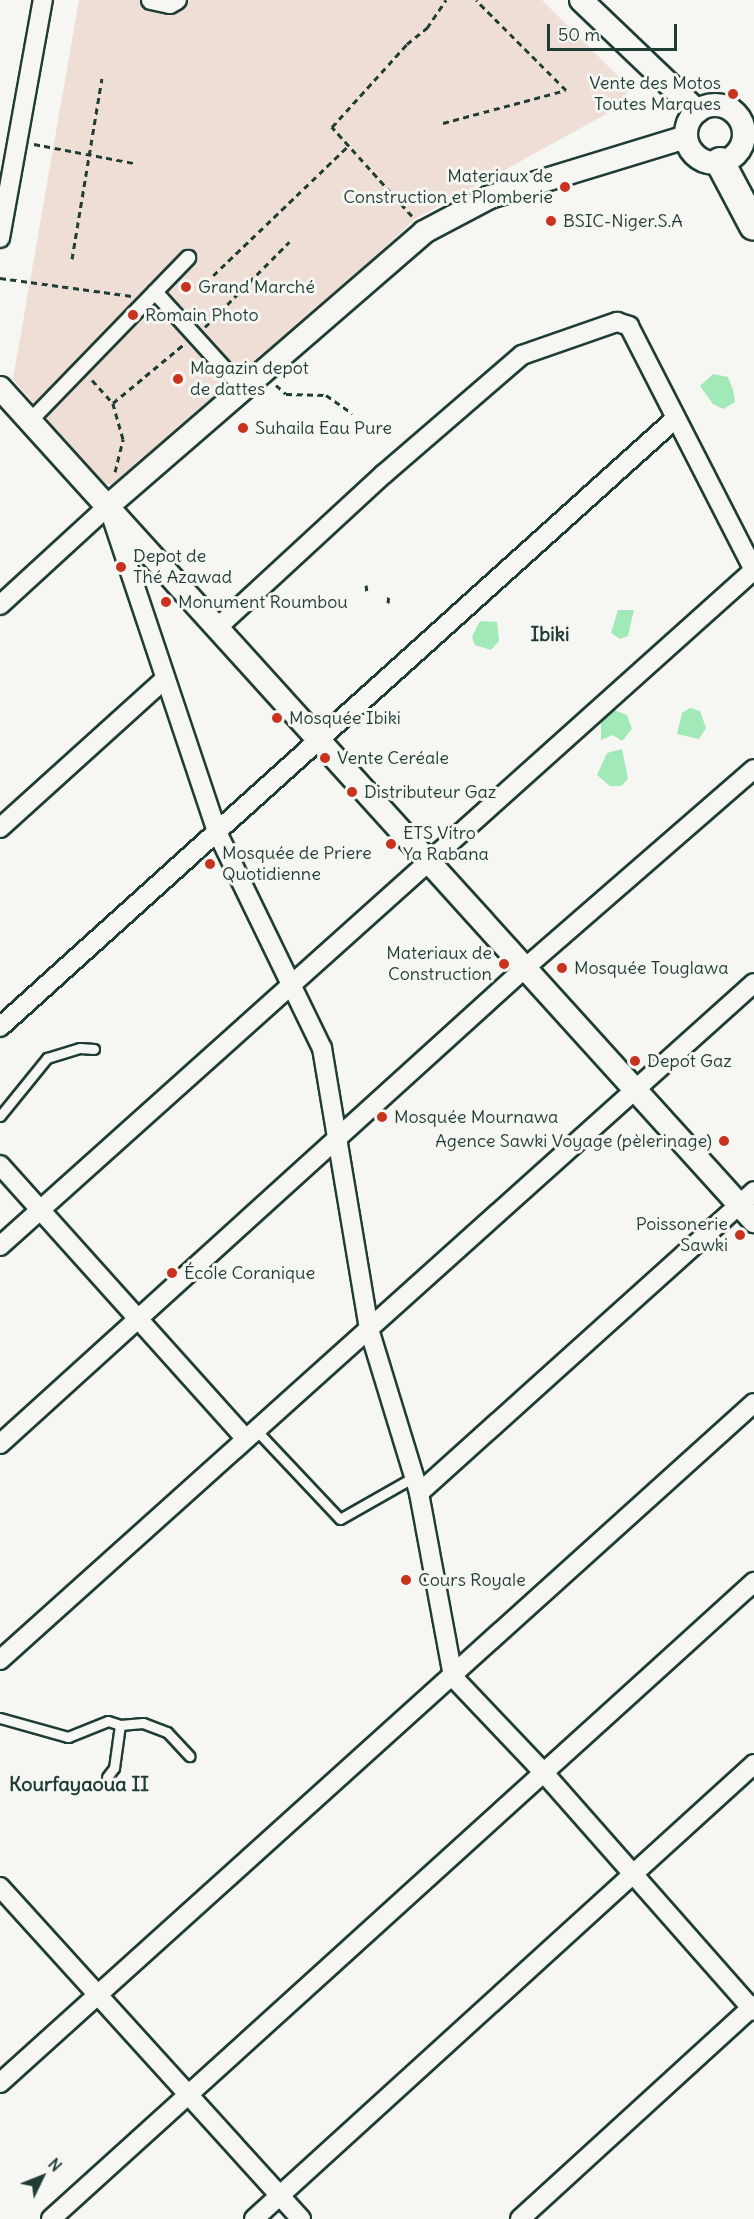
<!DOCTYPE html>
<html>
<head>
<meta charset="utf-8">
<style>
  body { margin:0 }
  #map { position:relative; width:754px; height:2219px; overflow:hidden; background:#f6f6f2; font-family:Delius,sans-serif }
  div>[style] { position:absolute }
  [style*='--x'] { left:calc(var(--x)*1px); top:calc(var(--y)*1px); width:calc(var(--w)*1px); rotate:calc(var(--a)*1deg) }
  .built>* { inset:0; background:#eeded6 }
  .green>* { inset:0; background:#a1e9b6 }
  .path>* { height:3px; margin-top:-1.5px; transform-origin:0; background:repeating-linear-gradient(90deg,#1f3d34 0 6px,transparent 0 10.5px) }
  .roads { filter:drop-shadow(2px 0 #1f3d34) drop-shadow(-2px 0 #1f3d34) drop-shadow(0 2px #1f3d34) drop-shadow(0 -2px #1f3d34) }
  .service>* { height:9px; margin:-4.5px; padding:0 4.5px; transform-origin:4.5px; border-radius:4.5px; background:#f6f6f2 }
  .pedestrian>* { height:14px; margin:-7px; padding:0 7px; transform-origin:7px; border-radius:7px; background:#f6f6f2 }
  .minor>* { height:18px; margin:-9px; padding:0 9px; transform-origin:9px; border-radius:9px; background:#f6f6f2 }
  .tertiary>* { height:22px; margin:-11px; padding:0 11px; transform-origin:11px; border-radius:11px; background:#f6f6f2 }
  .tertiary>.ring { margin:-11px; padding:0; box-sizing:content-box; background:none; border:22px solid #f6f6f2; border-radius:50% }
  .primary>* { height:28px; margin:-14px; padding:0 14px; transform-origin:14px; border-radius:14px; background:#f6f6f2 }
  .dots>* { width:16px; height:16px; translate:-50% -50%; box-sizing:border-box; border:3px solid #f6f6f2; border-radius:50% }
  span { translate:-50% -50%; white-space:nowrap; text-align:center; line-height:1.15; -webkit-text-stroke:6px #f6f6f2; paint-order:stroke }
  .poi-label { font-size:18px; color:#1f3d34 }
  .right { translate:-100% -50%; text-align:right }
  .left { translate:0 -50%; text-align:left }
  .neighbourhood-label { font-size:20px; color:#1f3d34; font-weight:700 }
  .north { position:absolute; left:12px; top:2147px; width:60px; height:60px; -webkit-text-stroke:4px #f6f6f2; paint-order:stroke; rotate:47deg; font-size:16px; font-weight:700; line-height:24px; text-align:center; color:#1f3d34 }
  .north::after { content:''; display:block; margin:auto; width:21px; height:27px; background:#1f3d34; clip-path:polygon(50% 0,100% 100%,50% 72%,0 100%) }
  .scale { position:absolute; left:547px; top:24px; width:130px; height:27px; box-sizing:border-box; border:3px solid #1f3d34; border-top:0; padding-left:8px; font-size:18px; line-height:21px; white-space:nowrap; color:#1f3d34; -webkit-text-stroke:4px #f6f6f2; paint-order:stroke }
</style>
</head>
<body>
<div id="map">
  <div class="built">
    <i style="clip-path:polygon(79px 0,542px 0,629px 87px,621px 106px,415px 219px,271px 354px,116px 486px,99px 482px,13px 379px)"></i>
  </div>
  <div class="green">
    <i style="clip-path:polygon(713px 374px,728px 377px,733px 390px,735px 402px,723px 409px,713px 404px,700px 386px)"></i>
    <i style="clip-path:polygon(618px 610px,634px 610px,628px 636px,620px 639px,611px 633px)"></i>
    <i style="clip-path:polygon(480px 621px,497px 622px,499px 641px,491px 650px,475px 645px,472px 637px)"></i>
    <i style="clip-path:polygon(690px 708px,700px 711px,706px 728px,699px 739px,677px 734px,682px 713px)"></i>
    <i style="clip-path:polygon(611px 709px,627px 715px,632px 729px,622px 741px,613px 735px,601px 740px,601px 723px)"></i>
    <i style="clip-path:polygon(622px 749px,628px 779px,621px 786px,610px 786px,597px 775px,607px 753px)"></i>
  </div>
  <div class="path">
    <i style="--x:443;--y:123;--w:127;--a:-15"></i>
    <i style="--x:566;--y:90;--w:127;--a:-135"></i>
    <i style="--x:34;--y:144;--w:102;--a:10.8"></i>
    <i style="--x:412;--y:216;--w:120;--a:-132"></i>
    <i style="--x:332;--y:127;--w:112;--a:-47.9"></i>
    <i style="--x:407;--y:44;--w:26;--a:-39"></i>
    <i style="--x:427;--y:28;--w:34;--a:-56"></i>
    <i style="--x:72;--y:259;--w:183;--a:-80.6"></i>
    <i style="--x:0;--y:278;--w:133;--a:7.8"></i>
    <i style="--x:198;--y:290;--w:208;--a:-43.8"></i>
    <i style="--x:205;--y:327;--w:120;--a:-45.3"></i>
    <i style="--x:92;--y:380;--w:31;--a:48"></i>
    <i style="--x:276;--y:385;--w:13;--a:42"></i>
    <i style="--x:286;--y:394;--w:40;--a:1.4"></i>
    <i style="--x:326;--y:395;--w:32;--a:35"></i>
    <i style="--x:115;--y:472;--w:34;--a:-76"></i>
    <i style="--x:123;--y:439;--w:37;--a:-106"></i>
    <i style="--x:113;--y:403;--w:92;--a:-39.7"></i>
    <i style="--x:366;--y:585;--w:7;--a:82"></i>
    <i style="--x:388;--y:603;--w:9;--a:-84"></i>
  </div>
  <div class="roads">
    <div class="service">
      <i style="--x:0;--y:1116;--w:75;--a:-51"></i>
      <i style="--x:47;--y:1058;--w:34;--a:-17"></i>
      <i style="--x:80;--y:1048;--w:14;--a:4"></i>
      <i style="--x:256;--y:1430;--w:122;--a:46.7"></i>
      <i style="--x:340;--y:1519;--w:85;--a:-29.6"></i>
      <i style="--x:0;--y:1718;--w:71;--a:15.6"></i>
      <i style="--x:68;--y:1737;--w:43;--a:-21.8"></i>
      <i style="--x:108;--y:1721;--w:13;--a:18"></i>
      <i style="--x:120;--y:1725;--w:23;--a:-5"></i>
      <i style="--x:143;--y:1723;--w:26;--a:21"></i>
      <i style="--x:167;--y:1732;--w:33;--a:47"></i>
      <i style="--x:107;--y:1777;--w:11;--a:-52"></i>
      <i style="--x:114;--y:1768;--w:43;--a:-82.1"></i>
    </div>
    <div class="pedestrian">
      <i style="--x:155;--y:292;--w:132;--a:47.8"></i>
      <i style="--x:31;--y:420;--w:226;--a:-45.9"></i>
    </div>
    <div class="minor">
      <i style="--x:151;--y:0;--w:19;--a:12"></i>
      <i style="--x:170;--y:4;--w:8;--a:-30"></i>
      <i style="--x:0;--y:238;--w:242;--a:-79.8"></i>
      <i style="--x:0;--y:605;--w:147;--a:-42.5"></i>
      <i style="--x:108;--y:506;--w:344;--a:71.5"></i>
      <i style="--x:217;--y:832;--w:240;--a:64.1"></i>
      <i style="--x:322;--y:1048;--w:285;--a:80.5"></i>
      <i style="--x:369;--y:1329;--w:171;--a:73"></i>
      <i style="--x:419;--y:1493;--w:187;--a:79.5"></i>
      <i style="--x:453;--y:1677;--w:132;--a:46.5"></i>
      <i style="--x:544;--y:1773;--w:317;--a:48.6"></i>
      <i style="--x:218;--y:627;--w:226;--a:-42.7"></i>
      <i style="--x:384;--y:474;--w:182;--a:-40.8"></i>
      <i style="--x:522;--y:355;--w:101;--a:-19.2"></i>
      <i style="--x:617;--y:322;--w:13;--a:18"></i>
      <i style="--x:629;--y:326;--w:274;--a:62.9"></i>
      <i style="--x:0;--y:828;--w:222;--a:-42.1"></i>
      <i style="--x:0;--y:1027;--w:908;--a:-42.01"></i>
      <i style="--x:0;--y:1165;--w:368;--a:48.1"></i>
      <i style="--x:0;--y:1246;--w:1013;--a:-41.88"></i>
      <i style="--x:0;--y:1444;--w:709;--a:-42.2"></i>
      <i style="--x:525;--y:968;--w:303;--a:-41"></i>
      <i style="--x:419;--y:1493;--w:451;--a:-42"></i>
      <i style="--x:0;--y:1660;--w:1013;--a:-41.92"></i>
      <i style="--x:0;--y:1887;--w:448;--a:47.8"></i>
      <i style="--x:0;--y:2083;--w:1015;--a:-42.05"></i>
      <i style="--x:51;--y:2219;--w:949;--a:-42.18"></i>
      <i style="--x:254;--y:2219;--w:676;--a:-42.3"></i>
      <i style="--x:520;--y:2219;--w:317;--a:-42.4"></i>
    </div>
    <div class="tertiary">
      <i style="--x:581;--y:0;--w:161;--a:43.7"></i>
      <i class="ring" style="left:686px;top:105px;width:36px;height:36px"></i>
      <i style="--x:0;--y:388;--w:1124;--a:47.85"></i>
      <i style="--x:108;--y:506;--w:418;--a:-40.9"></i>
      <i style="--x:424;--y:232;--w:75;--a:-27.9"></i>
      <i style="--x:490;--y:197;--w:205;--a:-17"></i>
    </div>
    <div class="primary">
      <i style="--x:720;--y:162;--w:72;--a:62"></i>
    </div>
  </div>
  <div class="dots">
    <i style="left:733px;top:94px;background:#c8321e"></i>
    <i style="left:565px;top:187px;background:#c8321e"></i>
    <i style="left:551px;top:221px;background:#c8321e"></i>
    <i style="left:186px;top:287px;background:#c8321e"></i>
    <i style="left:133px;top:315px;background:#c8321e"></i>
    <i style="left:178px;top:379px;background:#c8321e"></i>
    <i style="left:243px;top:428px;background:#c8321e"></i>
    <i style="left:121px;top:567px;background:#c8321e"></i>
    <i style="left:166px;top:602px;background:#c8321e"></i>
    <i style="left:277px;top:718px;background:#c8321e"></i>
    <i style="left:325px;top:758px;background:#c8321e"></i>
    <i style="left:352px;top:792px;background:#c8321e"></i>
    <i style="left:391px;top:844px;background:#c8321e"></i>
    <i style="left:210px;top:864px;background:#c8321e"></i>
    <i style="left:504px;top:964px;background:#c8321e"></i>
    <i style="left:562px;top:968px;background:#c8321e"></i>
    <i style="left:635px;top:1061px;background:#c8321e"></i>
    <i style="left:382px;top:1117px;background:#c8321e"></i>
    <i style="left:724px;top:1141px;background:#c8321e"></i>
    <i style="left:740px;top:1235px;background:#c8321e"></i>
    <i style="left:172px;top:1273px;background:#c8321e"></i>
    <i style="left:406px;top:1580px;background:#c8321e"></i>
  </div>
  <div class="poi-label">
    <span class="right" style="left:721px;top:94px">Vente des Motos<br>Toutes Marques</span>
    <span class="right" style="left:553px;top:187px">Materiaux de<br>Construction et Plomberie</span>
    <span class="left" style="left:563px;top:221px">BSIC-Niger.S.A</span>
    <span class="left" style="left:198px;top:287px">Grand Marché</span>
    <span class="left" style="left:145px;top:315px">Romain Photo</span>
    <span class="left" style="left:190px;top:379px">Magazin depot<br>de dattes</span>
    <span class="left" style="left:255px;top:428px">Suhaila Eau Pure</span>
    <span class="left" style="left:133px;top:567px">Depot de<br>Thé Azawad</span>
    <span class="left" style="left:178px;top:602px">Monument Roumbou</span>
    <span class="left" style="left:289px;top:718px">Mosquée Ibiki</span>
    <span class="left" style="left:337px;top:758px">Vente Ceréale</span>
    <span class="left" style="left:364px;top:792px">Distributeur Gaz</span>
    <span class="left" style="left:403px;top:844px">ETS Vitro<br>Ya Rabana</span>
    <span class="left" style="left:222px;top:864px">Mosquée de Priere<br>Quotidienne</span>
    <span class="right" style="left:492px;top:964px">Materiaux de<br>Construction</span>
    <span class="left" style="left:574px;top:968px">Mosquée Touglawa</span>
    <span class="left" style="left:647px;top:1061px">Depot Gaz</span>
    <span class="left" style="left:394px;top:1117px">Mosquée Mournawa</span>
    <span class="right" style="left:712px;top:1141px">Agence Sawki Voyage (pèlerinage)</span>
    <span class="right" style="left:728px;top:1235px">Poissonerie<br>Sawki</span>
    <span class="left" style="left:184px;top:1273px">École Coranique</span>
    <span class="left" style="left:418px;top:1580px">Cours Royale</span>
  </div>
  <div class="neighbourhood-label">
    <span style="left:550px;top:633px">Ibiki</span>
    <span style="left:79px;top:1783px">Kourfayaoua II</span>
  </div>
  <div class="north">N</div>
  <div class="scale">50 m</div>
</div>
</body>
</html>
